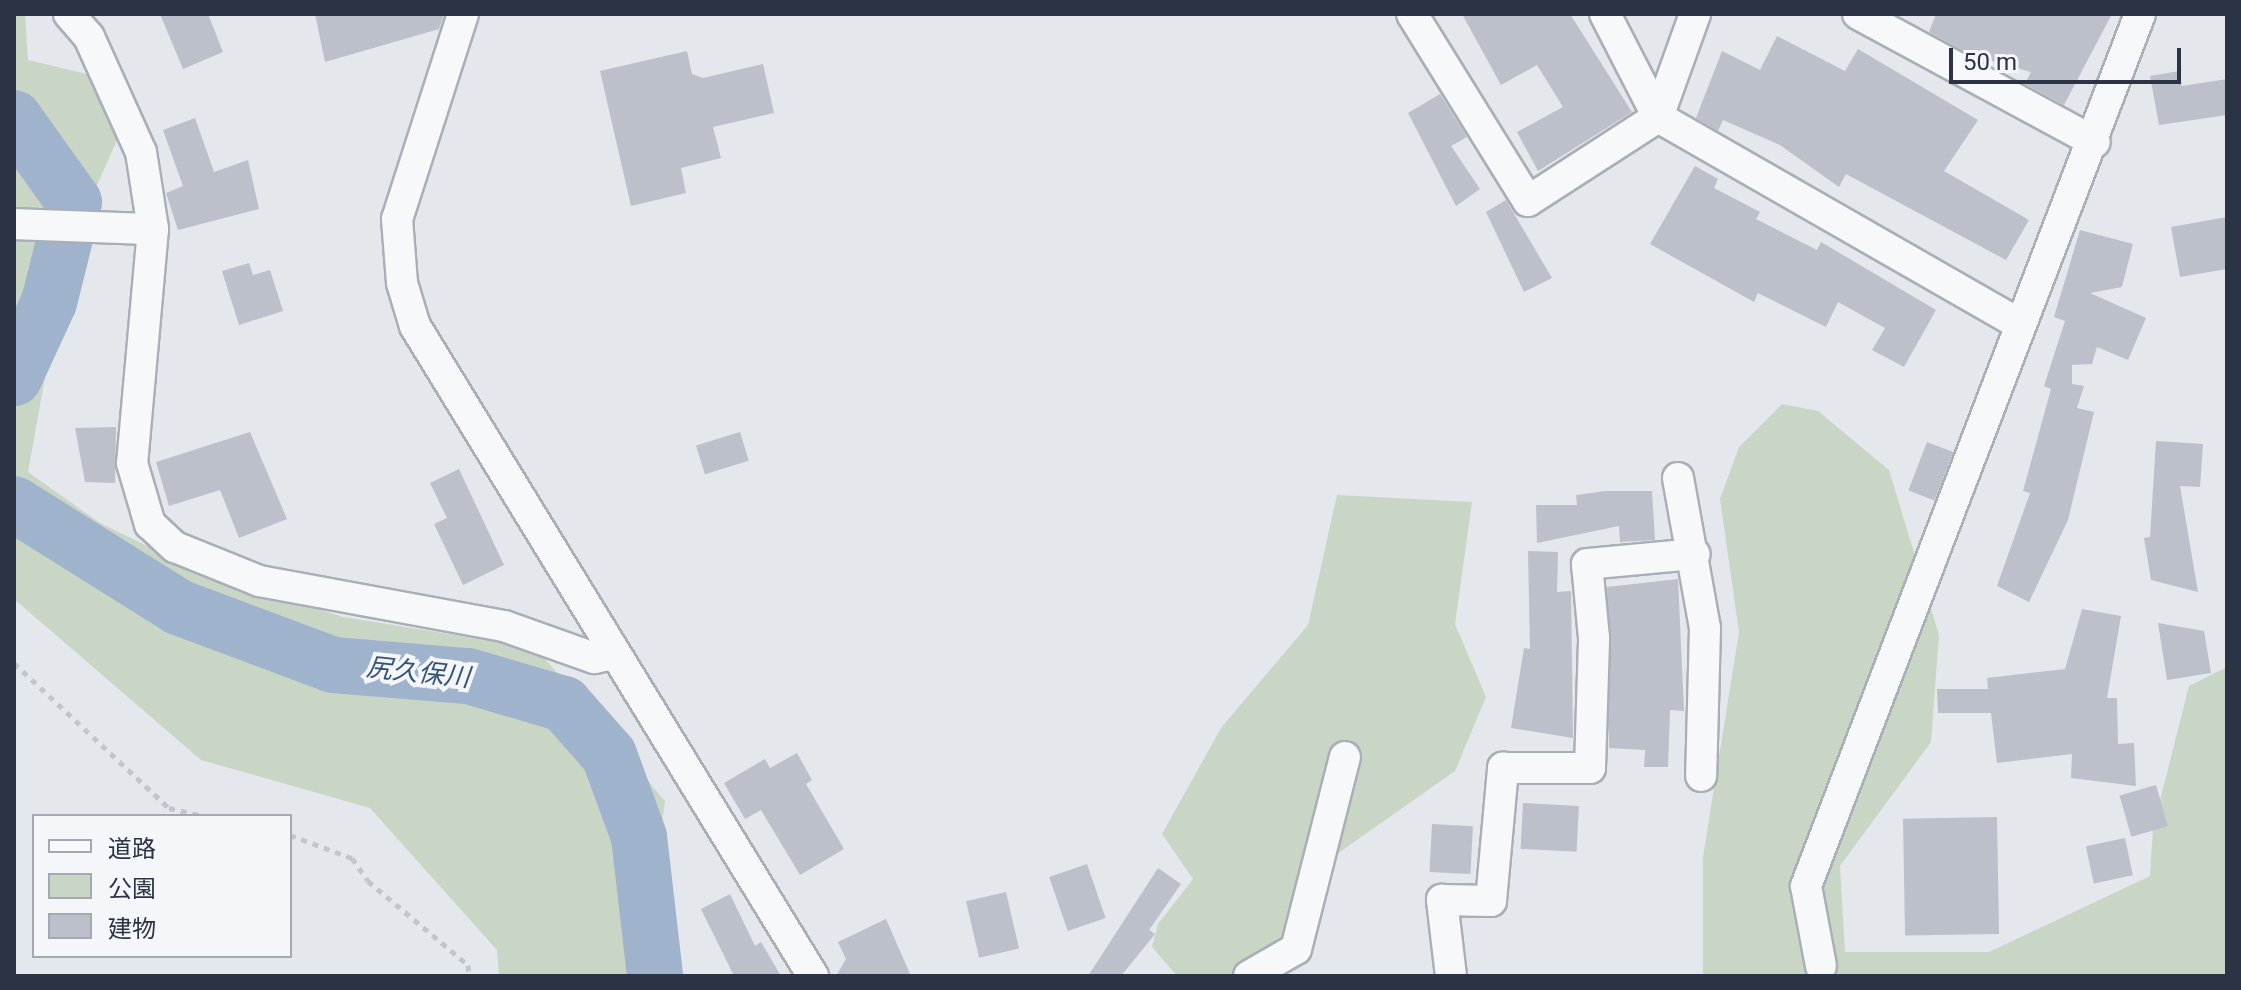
<!DOCTYPE html>
<html>
<head>
<meta charset="utf-8">
<style>
  body { margin:0 }
  #map { position:relative; width:2241px; height:990px; overflow:hidden; background:#e4e7ec; font-family:Roboto,"Noto Sans JP",sans-serif }
  div>[style] { position:absolute }
  [style*='--x'] { left:calc(var(--x)*1px); top:calc(var(--y)*1px); width:calc(var(--w)*1px); rotate:calc(var(--a)*1deg) }
  .green>* { inset:0; background:#c9d6c5 }
  .river>* { height:56px; margin:-28px; padding:0 28px; transform-origin:28px; border-radius:28px; background:#9fb4cc }
  .building>* { inset:0; background:#bbc0ca; transform-origin:0 0 }
  .path>* { height:5px; margin-top:-2.5px; transform-origin:0; background:repeating-linear-gradient(90deg,#c2c5cb 0 6px,transparent 0 12px) }
  .roads { filter:drop-shadow(2px 0 #a9aeb7) drop-shadow(-2px 0 #a9aeb7) drop-shadow(0 2px #a9aeb7) drop-shadow(0 -2px #a9aeb7) }
  .minor>* { height:30px; margin:-15px; padding:0 15px; transform-origin:15px; border-radius:15px; background:#f7f8fa }
  span { translate:-50% -50%; white-space:nowrap; text-align:center; line-height:1.15; -webkit-text-stroke:8px #f4f6f9; paint-order:stroke }
  .water-label { font-size:26px; color:#34527a; font-style:italic }
  .frame { position:absolute; inset:0; border:16px solid #2b3445; pointer-events:none }
  .legend { position:absolute; left:32px; top:814px; width:260px; height:144px; box-sizing:border-box; background:#f4f6f9; border:2px solid #a4a8b1; margin:0; padding:10px 14px; list-style:none; font-size:24px; color:#2b3445 }
  .legend li { display:flex; align-items:center; gap:16px; height:40px }
  .legend b { width:40px; border:2px solid #a4a8b1 }
  .scale { position:absolute; left:1949px; top:48px; width:232px; height:36px; box-sizing:border-box; border:4px solid #2b3445; border-top:0; padding-left:10px; font-size:24px; line-height:28px; white-space:nowrap; color:#2b3445; -webkit-text-stroke:6px #f4f6f9; paint-order:stroke }
</style>
</head>
<body>
<div id="map">
  <div class="green">
    <i style="clip-path:polygon(14px 14px,25px 14px,28px 60px,99px 77px,121px 131px,70px 246px,71px 310px,50px 350px,28px 472px,100px 523px,201px 572px,343px 617px,536px 648px,665px 801px,641px 976px,499px 976px,497px 950px,370px 808px,201px 760px,14px 599px)"></i>
    <i style="clip-path:polygon(1782px 404px,1818px 411px,1889px 470px,1939px 635px,1931px 742px,1840px 866px,1845px 952px,1989px 952px,2150px 876px,2153px 828px,2189px 686px,2227px 667px,2227px 976px,1703px 976px,1703px 857px,1739px 632px,1720px 499px,1739px 447px)"></i>
    <i style="clip-path:polygon(1337px 495px,1472px 502px,1455px 624px,1486px 697px,1455px 771px,1317px 868px,1288px 944px,1233px 976px,1177px 976px,1152px 947px,1158px 924px,1193px 879px,1162px 834px,1221px 728px,1308px 625px)"></i>
  </div>
  <div class="river">
    <i style="--x:14;--y:118;--w:103;--a:54.5"></i>
    <i style="--x:74;--y:202;--w:103;--a:104"></i>
    <i style="--x:49;--y:302;--w:84;--a:114.7"></i>
    <i style="--x:14;--y:504;--w:194;--a:32.1"></i>
    <i style="--x:178;--y:607;--w:165;--a:20.5"></i>
    <i style="--x:333;--y:665;--w:135;--a:4.7"></i>
    <i style="--x:468;--y:676;--w:100;--a:16.3"></i>
    <i style="--x:564;--y:704;--w:68;--a:48.6"></i>
    <i style="--x:609;--y:755;--w:87;--a:69.9"></i>
    <i style="--x:639;--y:837;--w:140;--a:83.4"></i>
  </div>
  <div class="building">
    <i style="clip-path:polygon(160px 14px,208px 14px,223px 52px,183px 69px)"></i>
    <i style="clip-path:polygon(315px 14px,444px 14px,439px 29px,325px 62px)"></i>
    <i style="clip-path:polygon(1462px 14px,1570px 14px,1632px 112px,1538px 171px,1517px 132px,1563px 107px,1537px 65px,1501px 85px)"></i>
    <i style="clip-path:polygon(1936px 14px,2112px 14px,2064px 105px,2025px 84px,2031px 72px,1971px 55px,1929px 32px)"></i>
    <i style="clip-path:polygon(1777px 36px,1845px 71px,1858px 49px,1978px 120px,1944px 171px,2029px 220px,2006px 260px,1846px 174px,1839px 187px,1780px 145px,1723px 120px,1718px 131px,1696px 118px,1722px 51px,1760px 70px)"></i>
    <i style="clip-path:polygon(687px 51px,692px 74px,703px 78px,763px 64px,774px 113px,713px 127px,721px 158px,681px 168px,686px 193px,631px 206px,600px 71px)"></i>
    <i style="clip-path:polygon(2179px 71px,2182px 86px,2227px 79px,2227px 115px,2159px 125px,2150px 76px)"></i>
    <i style="clip-path:polygon(1440px 94px,1467px 137px,1451px 146px,1480px 189px,1456px 206px,1408px 113px)"></i>
    <i style="clip-path:polygon(195px 118px,214px 172px,248px 160px,259px 209px,178px 230px,166px 193px,183px 186px,163px 130px)"></i>
    <i style="clip-path:polygon(1695px 166px,1718px 179px,1714px 188px,1760px 212px,1756px 219px,1817px 250px,1821px 242px,1936px 310px,1904px 367px,1872px 350px,1885px 328px,1838px 302px,1826px 327px,1758px 293px,1754px 302px,1650px 244px)"></i>
    <i style="clip-path:polygon(1506px 200px,1552px 278px,1524px 292px,1486px 212px)"></i>
    <i style="clip-path:polygon(2227px 217px,2227px 269px,2180px 277px,2171px 227px)"></i>
    <i style="clip-path:polygon(2080px 230px,2133px 244px,2122px 287px,2090px 293px,2146px 318px,2128px 360px,2097px 347px,2092px 364px,2072px 365px,2072px 384px,2084px 386px,2077px 408px,2094px 412px,2068px 520px,2029px 602px,1997px 586px,2030px 493px,2023px 491px,2051px 389px,2044px 386px,2065px 321px,2054px 317px)"></i>
    <i style="clip-path:polygon(249px 263px,253px 275px,270px 270px,283px 311px,239px 325px,222px 271px)"></i>
    <i style="clip-path:polygon(116px 427px,115px 483px,85px 482px,75px 428px)"></i>
    <i style="clip-path:polygon(250px 432px,287px 519px,239px 538px,220px 490px,169px 506px,156px 462px)"></i>
    <i style="left:740px;top:432px;width:30px;height:46px;rotate:73deg"></i>
    <i style="clip-path:polygon(2156px 441px,2203px 444px,2200px 487px,2180px 486px,2198px 592px,2151px 580px,2144px 538px,2150px 537px)"></i>
    <i style="left:1927px;top:442px;width:28px;height:52px;rotate:21deg"></i>
    <i style="clip-path:polygon(459px 469px,504px 565px,463px 585px,434px 524px,447px 518px,430px 483px)"></i>
    <i style="clip-path:polygon(1606px 491px,1652px 491px,1655px 540px,1620px 542px,1619px 526px,1537px 543px,1536px 505px,1577px 505px,1576px 495px)"></i>
    <i style="clip-path:polygon(1528px 551px,1558px 552px,1557px 592px,1571px 591px,1573px 738px,1511px 728px,1524px 648px,1530px 649px)"></i>
    <i style="clip-path:polygon(1678px 579px,1684px 711px,1670px 710px,1668px 767px,1644px 767px,1645px 750px,1609px 748px,1607px 587px)"></i>
    <i style="clip-path:polygon(2082px 609px,2121px 616px,2107px 698px,2117px 698px,2118px 744px,2134px 743px,2136px 786px,2071px 778px,2072px 754px,1997px 763px,1991px 713px,1938px 713px,1937px 689px,1988px 689px,1987px 678px,2065px 669px)"></i>
    <i style="clip-path:polygon(2158px 623px,2204px 631px,2211px 673px,2167px 680px)"></i>
    <i style="clip-path:polygon(797px 753px,812px 780px,806px 784px,844px 849px,800px 875px,761px 810px,745px 819px,724px 783px,765px 759px,770px 768px)"></i>
    <i style="left:2156px;top:785px;width:43px;height:38px;rotate:74deg"></i>
    <i style="left:1523px;top:803px;width:56px;height:46px;rotate:3deg"></i>
    <i style="left:1997px;top:817px;width:117px;height:94px;rotate:89deg"></i>
    <i style="left:1432px;top:824px;width:41px;height:48px;rotate:3deg"></i>
    <i style="left:2125px;top:838px;width:38px;height:40px;rotate:78deg"></i>
    <i style="left:1087px;top:864px;width:57px;height:40px;rotate:71deg"></i>
    <i style="clip-path:polygon(1158px 868px,1181px 884px,1149px 930px,1155px 934px,1121px 976px,1088px 976px)"></i>
    <i style="left:1006px;top:892px;width:58px;height:41px;rotate:77deg"></i>
    <i style="clip-path:polygon(730px 894px,755px 946px,761px 942px,781px 976px,734px 976px,701px 909px)"></i>
    <i style="clip-path:polygon(886px 919px,911px 976px,836px 976px,846px 959px,838px 942px)"></i>
  </div>
  <div class="path">
    <i style="--x:14;--y:663;--w:212;--a:43.1"></i>
    <i style="--x:169;--y:808;--w:36;--a:13"></i>
    <i style="--x:290;--y:835;--w:66;--a:20.4"></i>
    <i style="--x:352;--y:858;--w:28;--a:55"></i>
    <i style="--x:368;--y:881;--w:131;--a:40"></i>
    <i style="--x:468;--y:965;--w:11;--a:85"></i>
  </div>
  <div class="roads">
    <div class="minor">
      <i style="--x:69;--y:14;--w:30;--a:49"></i>
      <i style="--x:89;--y:37;--w:126;--a:65.7"></i>
      <i style="--x:141;--y:152;--w:78;--a:81.1"></i>
      <i style="--x:153;--y:229;--w:235;--a:95.1"></i>
      <i style="--x:132;--y:463;--w:64;--a:73.6"></i>
      <i style="--x:150;--y:524;--w:34;--a:43"></i>
      <i style="--x:175;--y:547;--w:91;--a:22"></i>
      <i style="--x:259;--y:581;--w:249;--a:10.4"></i>
      <i style="--x:504;--y:626;--w:96;--a:19.6"></i>
      <i style="--x:594;--y:658;--w:19;--a:-12"></i>
      <i style="--x:463;--y:14;--w:215;--a:107.8"></i>
      <i style="--x:397;--y:219;--w:64;--a:85.5"></i>
      <i style="--x:402;--y:283;--w:45;--a:73.2"></i>
      <i style="--x:415;--y:326;--w:762;--a:58.52"></i>
      <i style="--x:1412;--y:14;--w:220;--a:58.2"></i>
      <i style="--x:1528;--y:201;--w:155;--a:-32.9"></i>
      <i style="--x:1658;--y:117;--w:109;--a:-70.2"></i>
      <i style="--x:1605;--y:14;--w:116;--a:62.8"></i>
      <i style="--x:1658;--y:117;--w:416;--a:29.8"></i>
      <i style="--x:1858;--y:14;--w:269;--a:28.4"></i>
      <i style="--x:14;--y:224;--w:139;--a:2.1"></i>
      <i style="--x:1678;--y:478;--w:152;--a:79.8"></i>
      <i style="--x:1705;--y:628;--w:148;--a:91.5"></i>
      <i style="--x:1821;--y:966;--w:81;--a:-100.6"></i>
      <i style="--x:1806;--y:886;--w:934;--a:-69.04"></i>
      <i style="--x:1249;--y:976;--w:54;--a:-29.9"></i>
      <i style="--x:1296;--y:949;--w:198;--a:-75.7"></i>
      <i style="--x:1451;--y:976;--w:77;--a:-96.8"></i>
      <i style="--x:1442;--y:900;--w:49;--a:1.2"></i>
      <i style="--x:1491;--y:901;--w:134;--a:-84.8"></i>
      <i style="--x:1503;--y:768;--w:87;--a:0"></i>
      <i style="--x:1590;--y:768;--w:130;--a:-88.2"></i>
      <i style="--x:1594;--y:638;--w:74;--a:-95.4"></i>
      <i style="--x:1587;--y:564;--w:108;--a:-5.3"></i>
    </div>
  </div>
  <div class="water-label">
    <span style="left:418px;top:673px;rotate:6deg">尻久保川</span>
  </div>
  <div class="frame"></div>
  <ul class="legend">
  <li><b style="height:10px;background:#f7f8fa"></b>道路</li>
  <li><b style="height:22px;background:#c9d6c5"></b>公園</li>
  <li><b style="height:22px;background:#bbc0ca"></b>建物</li>
  </ul>
  <div class="scale">50 m</div>
</div>
</body>
</html>
